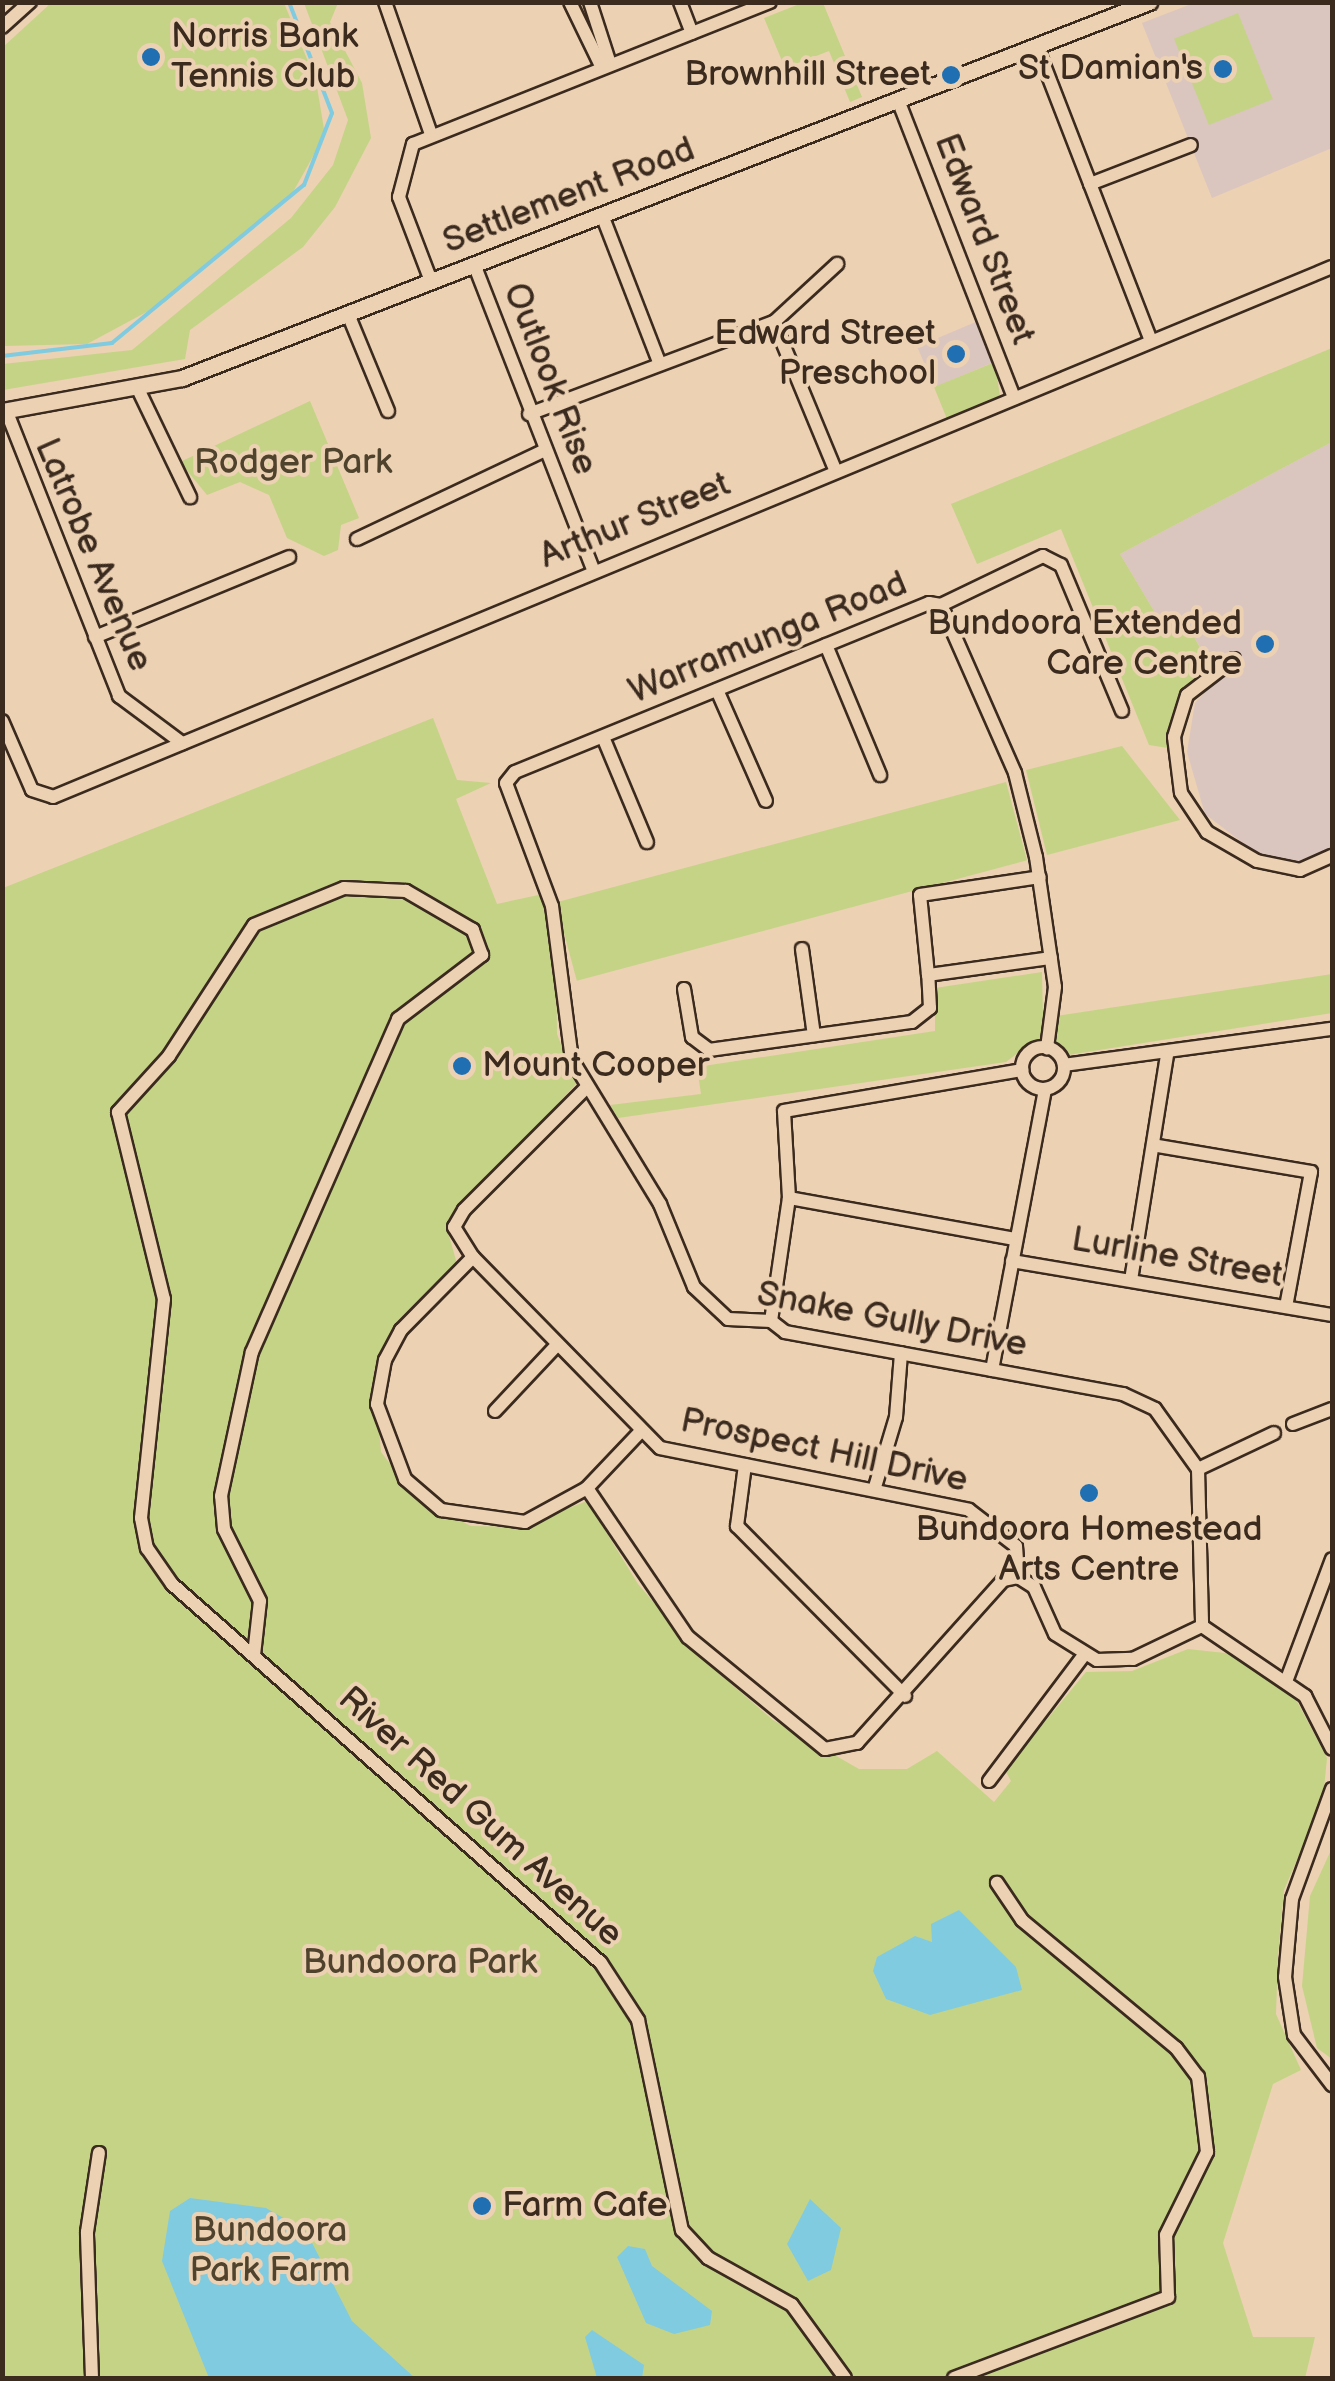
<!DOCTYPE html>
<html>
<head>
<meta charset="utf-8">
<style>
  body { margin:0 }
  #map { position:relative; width:1335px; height:2381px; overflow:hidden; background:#ecd1b3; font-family:"Balsamiq Sans",sans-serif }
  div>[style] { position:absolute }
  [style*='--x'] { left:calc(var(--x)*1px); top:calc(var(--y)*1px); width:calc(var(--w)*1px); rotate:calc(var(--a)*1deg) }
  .built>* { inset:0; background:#dbc5bf; transform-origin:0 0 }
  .green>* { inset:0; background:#c5d387; transform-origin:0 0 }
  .water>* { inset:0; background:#80cbe0 }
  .stream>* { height:4px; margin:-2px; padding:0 2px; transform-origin:2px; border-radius:2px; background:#80cbe0 }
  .roads { filter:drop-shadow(2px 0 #3b2a1e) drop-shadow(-2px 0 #3b2a1e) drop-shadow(0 2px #3b2a1e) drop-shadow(0 -2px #3b2a1e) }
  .minor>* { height:12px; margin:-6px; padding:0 6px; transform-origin:6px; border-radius:6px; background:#ecd1b3 }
  .minor>.ring { margin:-6px; padding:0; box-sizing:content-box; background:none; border:12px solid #ecd1b3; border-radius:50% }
  .major>* { height:15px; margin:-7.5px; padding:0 7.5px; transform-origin:7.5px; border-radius:7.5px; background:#ecd1b3 }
  .dots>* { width:28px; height:28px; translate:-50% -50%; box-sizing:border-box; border:5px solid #ecd1b3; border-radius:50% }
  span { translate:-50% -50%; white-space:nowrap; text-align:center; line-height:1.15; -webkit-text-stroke:8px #ecd1b3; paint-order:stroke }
  .poi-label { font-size:35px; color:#3b2a1e }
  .left { translate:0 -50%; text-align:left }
  .right { translate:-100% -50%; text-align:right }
  .street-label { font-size:35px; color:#3b2a1e }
  .park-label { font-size:35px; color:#50432e }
  .frame { position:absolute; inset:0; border:5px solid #3b2a1e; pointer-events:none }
</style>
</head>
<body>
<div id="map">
  <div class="built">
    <i style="clip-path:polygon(1194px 3px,1332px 3px,1332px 148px,1212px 198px,1142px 23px)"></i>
    <i style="left:978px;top:321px;width:44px;height:66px;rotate:67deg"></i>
    <i style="clip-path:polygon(1332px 442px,1332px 850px,1294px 865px,1256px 853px,1205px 814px,1187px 752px,1195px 703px,1218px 678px,1186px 623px,1157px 616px,1120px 554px)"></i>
  </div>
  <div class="green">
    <i style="clip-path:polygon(51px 3px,284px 3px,316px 81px,325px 135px,293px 192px,165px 302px,87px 344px,3px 346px,3px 47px)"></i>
    <i style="clip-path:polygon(304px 3px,338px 3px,330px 22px,362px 83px,371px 138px,335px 207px,303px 247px,190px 330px,185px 359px,3px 390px,3px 364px,132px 350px,291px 218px,333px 165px,348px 120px)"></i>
    <i style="clip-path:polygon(802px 3px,823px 3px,862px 97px,850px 102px,829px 51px,785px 68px,764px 18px)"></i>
    <i style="left:1238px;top:13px;width:93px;height:69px;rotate:68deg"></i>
    <i style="clip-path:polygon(1332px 348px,1332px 442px,1120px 554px,1157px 616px,1186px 623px,1210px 665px,1179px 697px,1168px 748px,1149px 745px,1061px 529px,977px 564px,951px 504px)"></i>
    <i style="clip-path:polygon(995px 362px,1000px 397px,947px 419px,934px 387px)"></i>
    <i style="clip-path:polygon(310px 401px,359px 518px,341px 525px,338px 550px,324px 556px,287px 538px,269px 495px,240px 482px,207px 495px,180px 462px)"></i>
    <i style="clip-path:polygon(433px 718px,457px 780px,491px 783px,456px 799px,497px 904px,543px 894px,556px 946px,557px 1034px,576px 1084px,446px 1225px,457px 1264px,396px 1324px,374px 1370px,381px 1452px,418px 1500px,471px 1526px,520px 1527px,587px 1501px,638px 1584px,701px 1658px,773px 1720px,859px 1769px,907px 1769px,937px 1751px,994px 1802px,1011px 1781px,1005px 1770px,1086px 1672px,1132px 1671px,1188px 1649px,1234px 1654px,1291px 1690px,1327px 1758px,1323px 1799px,1284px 1890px,1278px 1956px,1276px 2014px,1301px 2070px,1273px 2084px,1223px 2243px,1253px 2337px,1315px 2337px,1305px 2378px,3px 2378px,3px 888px)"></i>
    <i style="clip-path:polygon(1122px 746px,1180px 820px,1047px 855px,1026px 770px)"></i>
    <i style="left:1006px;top:782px;width:81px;height:466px;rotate:75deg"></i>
    <i style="clip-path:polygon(1042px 972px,1043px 1018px,1332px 974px,1332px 1013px,1068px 1055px,1032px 1042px,1006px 1062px,618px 1118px,610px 1105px,701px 1094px,697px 1067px,935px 1031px,935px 988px)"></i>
    <i style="clip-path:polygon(1332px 1848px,1332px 2059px,1317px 2048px,1302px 1986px,1310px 1896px)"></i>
  </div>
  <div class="water">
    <i style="clip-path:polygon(959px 1910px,1016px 1967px,1022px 1990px,930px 2015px,886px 1999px,873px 1971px,877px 1957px,915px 1936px,932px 1942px,931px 1924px)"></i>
    <i style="clip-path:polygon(190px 2198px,266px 2208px,306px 2231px,352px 2321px,415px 2378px,209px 2378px,162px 2261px,170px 2211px)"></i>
    <i style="clip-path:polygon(810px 2199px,841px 2228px,831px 2270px,808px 2281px,787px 2244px)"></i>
    <i style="clip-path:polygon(628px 2246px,645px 2249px,652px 2266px,712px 2311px,710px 2325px,674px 2334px,646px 2323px,617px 2257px)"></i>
    <i style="clip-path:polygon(592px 2330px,644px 2365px,642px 2378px,597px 2378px,585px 2337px)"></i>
  </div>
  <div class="stream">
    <i style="--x:2;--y:356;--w:111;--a:-6.7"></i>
    <i style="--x:112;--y:343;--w:249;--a:-39.5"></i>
    <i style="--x:304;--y:185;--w:77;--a:-68.7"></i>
    <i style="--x:332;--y:113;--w:119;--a:-111.2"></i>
  </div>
  <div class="roads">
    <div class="minor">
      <i style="--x:385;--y:2;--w:140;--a:70.8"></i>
      <i style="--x:570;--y:2;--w:73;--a:64.1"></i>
      <i style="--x:590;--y:2;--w:65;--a:72.1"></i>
      <i style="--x:680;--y:2;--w:33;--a:69"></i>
      <i style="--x:2;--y:27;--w:38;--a:-42"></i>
      <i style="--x:1037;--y:47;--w:315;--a:68.8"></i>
      <i style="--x:898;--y:100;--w:320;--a:68.7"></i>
      <i style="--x:1090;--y:184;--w:108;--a:-21.1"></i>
      <i style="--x:602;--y:215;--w:158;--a:68.8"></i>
      <i style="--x:474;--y:264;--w:327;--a:68.7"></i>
      <i style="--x:431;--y:281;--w:90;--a:-110.9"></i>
      <i style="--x:399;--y:197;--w:55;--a:-75.2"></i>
      <i style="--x:413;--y:144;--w:384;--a:-21.7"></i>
      <i style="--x:348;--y:314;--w:105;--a:67.6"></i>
      <i style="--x:774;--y:322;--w:162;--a:67.5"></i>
      <i style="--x:139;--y:391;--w:118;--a:64.3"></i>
      <i style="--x:6;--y:410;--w:308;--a:68.4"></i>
      <i style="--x:119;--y:696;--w:79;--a:36.7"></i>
      <i style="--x:529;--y:414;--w:262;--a:-20.6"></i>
      <i style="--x:774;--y:322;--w:86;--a:-42.6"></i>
      <i style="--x:357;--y:539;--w:206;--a:-25.3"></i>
      <i style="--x:941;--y:605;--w:184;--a:66.2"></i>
      <i style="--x:1015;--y:773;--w:87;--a:76"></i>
      <i style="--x:1036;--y:857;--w:131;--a:81.7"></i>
      <i style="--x:1055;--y:987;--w:62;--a:97.5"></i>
      <i style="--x:95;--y:637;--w:210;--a:-22.4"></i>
      <i style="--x:826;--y:645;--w:141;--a:67.4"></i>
      <i style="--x:1234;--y:659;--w:59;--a:142.5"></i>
      <i style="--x:1187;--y:695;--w:44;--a:107.2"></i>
      <i style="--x:1174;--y:737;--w:56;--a:82.9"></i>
      <i style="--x:1181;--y:793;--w:47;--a:56.3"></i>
      <i style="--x:1207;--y:832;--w:58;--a:30.1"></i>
      <i style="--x:1257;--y:861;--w:44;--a:11.8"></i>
      <i style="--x:1300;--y:870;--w:35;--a:-24"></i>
      <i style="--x:717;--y:690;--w:121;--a:66.2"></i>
      <i style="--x:2;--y:721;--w:75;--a:66.5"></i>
      <i style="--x:32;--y:790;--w:22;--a:18"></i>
      <i style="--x:53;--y:797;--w:1384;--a:-22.51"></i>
      <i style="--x:603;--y:737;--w:114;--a:67.3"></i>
      <i style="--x:802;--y:949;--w:87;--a:82.1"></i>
      <i style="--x:928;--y:975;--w:80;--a:-95.7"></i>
      <i style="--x:920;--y:895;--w:121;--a:-8.5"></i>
      <i style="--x:684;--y:989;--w:49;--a:80.5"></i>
      <i style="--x:692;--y:1037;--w:21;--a:37"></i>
      <i style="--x:709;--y:1050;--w:205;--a:-7.9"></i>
      <i style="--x:912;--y:1022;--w:23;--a:-38"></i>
      <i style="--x:930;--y:1008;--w:33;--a:-93"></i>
      <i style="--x:928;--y:975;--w:124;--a:-7.9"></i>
      <i class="ring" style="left:1022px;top:1047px;width:30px;height:30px"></i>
      <i style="--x:1064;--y:1065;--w:270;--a:-7.7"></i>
      <i style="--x:587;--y:1087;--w:174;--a:135"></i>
      <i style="--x:464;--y:1210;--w:20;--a:120"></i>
      <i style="--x:454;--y:1227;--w:36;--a:58"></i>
      <i style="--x:473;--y:1257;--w:267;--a:45.6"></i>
      <i style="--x:660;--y:1448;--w:315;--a:11.3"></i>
      <i style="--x:969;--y:1510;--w:59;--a:37.5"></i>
      <i style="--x:1016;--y:1546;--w:31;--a:86"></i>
      <i style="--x:1158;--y:1146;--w:155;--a:9.6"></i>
      <i style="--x:1311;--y:1172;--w:137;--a:100.5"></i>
      <i style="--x:789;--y:1198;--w:229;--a:10.3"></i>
      <i style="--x:473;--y:1257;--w:103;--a:134.6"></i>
      <i style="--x:401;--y:1330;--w:34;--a:118"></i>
      <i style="--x:385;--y:1360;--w:45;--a:100.3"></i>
      <i style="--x:377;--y:1404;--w:80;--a:69.5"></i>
      <i style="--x:405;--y:1479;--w:48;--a:40.7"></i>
      <i style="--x:441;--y:1510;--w:85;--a:8.1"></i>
      <i style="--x:525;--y:1522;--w:71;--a:-28.7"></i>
      <i style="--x:587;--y:1488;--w:79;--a:-46.5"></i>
      <i style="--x:1012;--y:1261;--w:325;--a:9.6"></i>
      <i style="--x:1131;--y:1280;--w:229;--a:-80.9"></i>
      <i style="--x:771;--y:1321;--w:43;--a:-177.3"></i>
      <i style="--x:728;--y:1319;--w:47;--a:-136.7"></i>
      <i style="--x:694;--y:1287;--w:90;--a:-112.3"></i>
      <i style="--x:660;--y:1204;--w:169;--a:-121.4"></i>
      <i style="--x:572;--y:1060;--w:155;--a:-97.4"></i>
      <i style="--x:552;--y:906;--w:131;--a:-110.5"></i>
      <i style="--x:506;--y:783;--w:14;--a:-51"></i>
      <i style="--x:515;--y:772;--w:447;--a:-22.2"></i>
      <i style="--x:929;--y:603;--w:12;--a:9"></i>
      <i style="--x:941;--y:605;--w:113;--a:-25.7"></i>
      <i style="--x:1043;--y:556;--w:20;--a:27"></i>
      <i style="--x:1061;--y:565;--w:158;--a:67.3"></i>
      <i style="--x:771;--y:1321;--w:18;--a:38"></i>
      <i style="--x:785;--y:1332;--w:344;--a:10.4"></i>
      <i style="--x:1123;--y:1394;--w:35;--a:25"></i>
      <i style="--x:1155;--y:1409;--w:74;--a:54.4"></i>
      <i style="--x:1198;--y:1469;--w:157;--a:88.5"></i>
      <i style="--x:1202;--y:1626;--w:125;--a:34.2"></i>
      <i style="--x:1305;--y:1696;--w:59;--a:63"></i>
      <i style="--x:771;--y:1321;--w:124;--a:-81.7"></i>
      <i style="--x:789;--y:1198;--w:87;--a:-93.3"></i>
      <i style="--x:784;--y:1111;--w:242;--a:-9.8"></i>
      <i style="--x:992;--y:1370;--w:285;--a:-79.3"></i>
      <i style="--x:495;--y:1411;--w:91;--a:-46.8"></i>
      <i style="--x:1293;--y:1424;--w:42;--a:-21"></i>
      <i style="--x:745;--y:1465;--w:62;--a:97.5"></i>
      <i style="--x:737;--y:1526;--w:239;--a:45.3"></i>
      <i style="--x:1198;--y:1469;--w:84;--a:-25.3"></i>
      <i style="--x:875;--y:1487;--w:73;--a:-73.3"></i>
      <i style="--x:896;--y:1417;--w:64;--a:-85.5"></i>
      <i style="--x:587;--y:1488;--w:180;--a:55.9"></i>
      <i style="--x:688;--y:1637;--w:177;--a:39.3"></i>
      <i style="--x:825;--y:1749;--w:33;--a:-11"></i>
      <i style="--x:857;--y:1743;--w:219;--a:-48.1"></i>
      <i style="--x:1003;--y:1580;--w:15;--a:-11"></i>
      <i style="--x:1018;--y:1577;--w:19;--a:32"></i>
      <i style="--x:1034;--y:1587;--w:51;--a:65.9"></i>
      <i style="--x:1055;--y:1634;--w:49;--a:31.8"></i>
      <i style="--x:1097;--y:1660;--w:36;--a:-2"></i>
      <i style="--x:1133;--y:1659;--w:76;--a:-25.6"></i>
      <i style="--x:254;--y:1655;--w:54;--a:-83.7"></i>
      <i style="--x:260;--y:1601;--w:80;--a:-116.6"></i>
      <i style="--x:224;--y:1529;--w:33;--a:-95"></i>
      <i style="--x:221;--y:1496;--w:147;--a:-77.9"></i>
      <i style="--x:252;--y:1352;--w:364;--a:-66.3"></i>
      <i style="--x:398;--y:1019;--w:106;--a:-37.3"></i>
      <i style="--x:482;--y:955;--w:27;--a:-110"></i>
      <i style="--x:473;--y:930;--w:78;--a:-149.8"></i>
      <i style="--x:406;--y:891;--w:62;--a:-177.2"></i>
      <i style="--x:344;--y:888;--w:97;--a:157.7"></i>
      <i style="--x:254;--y:925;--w:156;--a:123"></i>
      <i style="--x:169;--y:1056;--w:76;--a:132.3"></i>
      <i style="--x:118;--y:1112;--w:193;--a:76.2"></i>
      <i style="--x:164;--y:1299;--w:220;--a:96"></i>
      <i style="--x:141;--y:1518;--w:31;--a:79"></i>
      <i style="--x:147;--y:1548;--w:44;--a:55.2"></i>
      <i style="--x:172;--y:1584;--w:572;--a:41.46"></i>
      <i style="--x:601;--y:1963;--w:68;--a:57"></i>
      <i style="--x:638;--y:2020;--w:215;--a:78.2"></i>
      <i style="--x:682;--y:2230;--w:38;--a:47"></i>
      <i style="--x:708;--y:2258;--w:96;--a:29.2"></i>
      <i style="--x:792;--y:2305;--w:90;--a:54"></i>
      <i style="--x:1287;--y:1679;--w:128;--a:-69.4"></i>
      <i style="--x:989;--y:1781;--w:158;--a:-53"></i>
      <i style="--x:1332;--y:1789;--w:117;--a:110"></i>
      <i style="--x:1292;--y:1899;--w:78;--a:95.1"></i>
      <i style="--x:1285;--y:1977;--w:59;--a:81.2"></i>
      <i style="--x:1294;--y:2035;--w:63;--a:52.8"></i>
      <i style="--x:92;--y:2378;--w:146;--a:-92"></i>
      <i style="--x:87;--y:2232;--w:80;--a:-81.4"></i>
      <i style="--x:954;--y:2378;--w:229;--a:-20.7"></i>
      <i style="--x:1168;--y:2297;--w:62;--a:-91.8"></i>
      <i style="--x:1166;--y:2235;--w:93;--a:-63.7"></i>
      <i style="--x:1207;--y:2152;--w:76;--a:-96.8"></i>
      <i style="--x:1198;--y:2077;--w:36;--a:-127"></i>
      <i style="--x:1176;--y:2048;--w:200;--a:-140.3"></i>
      <i style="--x:1022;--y:1920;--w:45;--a:-124"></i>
    </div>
    <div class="major">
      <i style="--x:2;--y:411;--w:183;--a:-10.4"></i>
      <i style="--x:182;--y:378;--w:1038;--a:-21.25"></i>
    </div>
  </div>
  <div class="dots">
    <i style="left:151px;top:57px;background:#1f6fb2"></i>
    <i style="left:1223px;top:69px;background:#1f6fb2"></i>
    <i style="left:951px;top:75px;background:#1f6fb2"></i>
    <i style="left:956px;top:354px;background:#1f6fb2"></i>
    <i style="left:1265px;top:644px;background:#1f6fb2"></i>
    <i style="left:462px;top:1066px;background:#1f6fb2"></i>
    <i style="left:1089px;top:1493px;background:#1f6fb2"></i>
    <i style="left:482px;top:2206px;background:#1f6fb2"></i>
  </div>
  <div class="poi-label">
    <span class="left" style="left:171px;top:57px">Norris Bank<br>Tennis Club</span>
    <span class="right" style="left:1203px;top:69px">St Damian's</span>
    <span class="right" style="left:931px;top:75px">Brownhill Street</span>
    <span class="right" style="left:936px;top:354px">Edward Street<br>Preschool</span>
    <span class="right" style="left:1242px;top:644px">Bundoora Extended<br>Care Centre</span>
    <span class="left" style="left:482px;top:1066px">Mount Cooper</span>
    <span style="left:1089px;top:1550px">Bundoora Homestead<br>Arts Centre</span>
    <span class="left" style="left:502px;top:2206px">Farm Cafe</span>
  </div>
  <div class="street-label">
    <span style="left:569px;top:196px;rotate:-21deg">Settlement Road</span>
    <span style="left:984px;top:239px;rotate:69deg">Edward Street</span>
    <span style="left:550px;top:379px;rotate:69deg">Outlook Rise</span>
    <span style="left:635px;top:521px;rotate:-22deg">Arthur Street</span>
    <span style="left:93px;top:555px;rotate:67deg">Latrobe Avenue</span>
    <span style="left:768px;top:638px;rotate:-22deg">Warramunga Road</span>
    <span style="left:1177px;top:1258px;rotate:10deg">Lurline Street</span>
    <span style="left:892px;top:1320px;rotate:11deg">Snake Gully Drive</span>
    <span style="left:824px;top:1451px;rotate:12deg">Prospect Hill Drive</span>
    <span style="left:480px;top:1817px;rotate:42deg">River Red Gum Avenue</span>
  </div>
  <div class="park-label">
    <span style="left:293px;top:463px">Rodger Park</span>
    <span style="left:420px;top:1963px">Bundoora Park</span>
    <span style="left:270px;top:2251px">Bundoora<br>Park Farm</span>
  </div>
  <div class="frame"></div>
</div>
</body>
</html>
